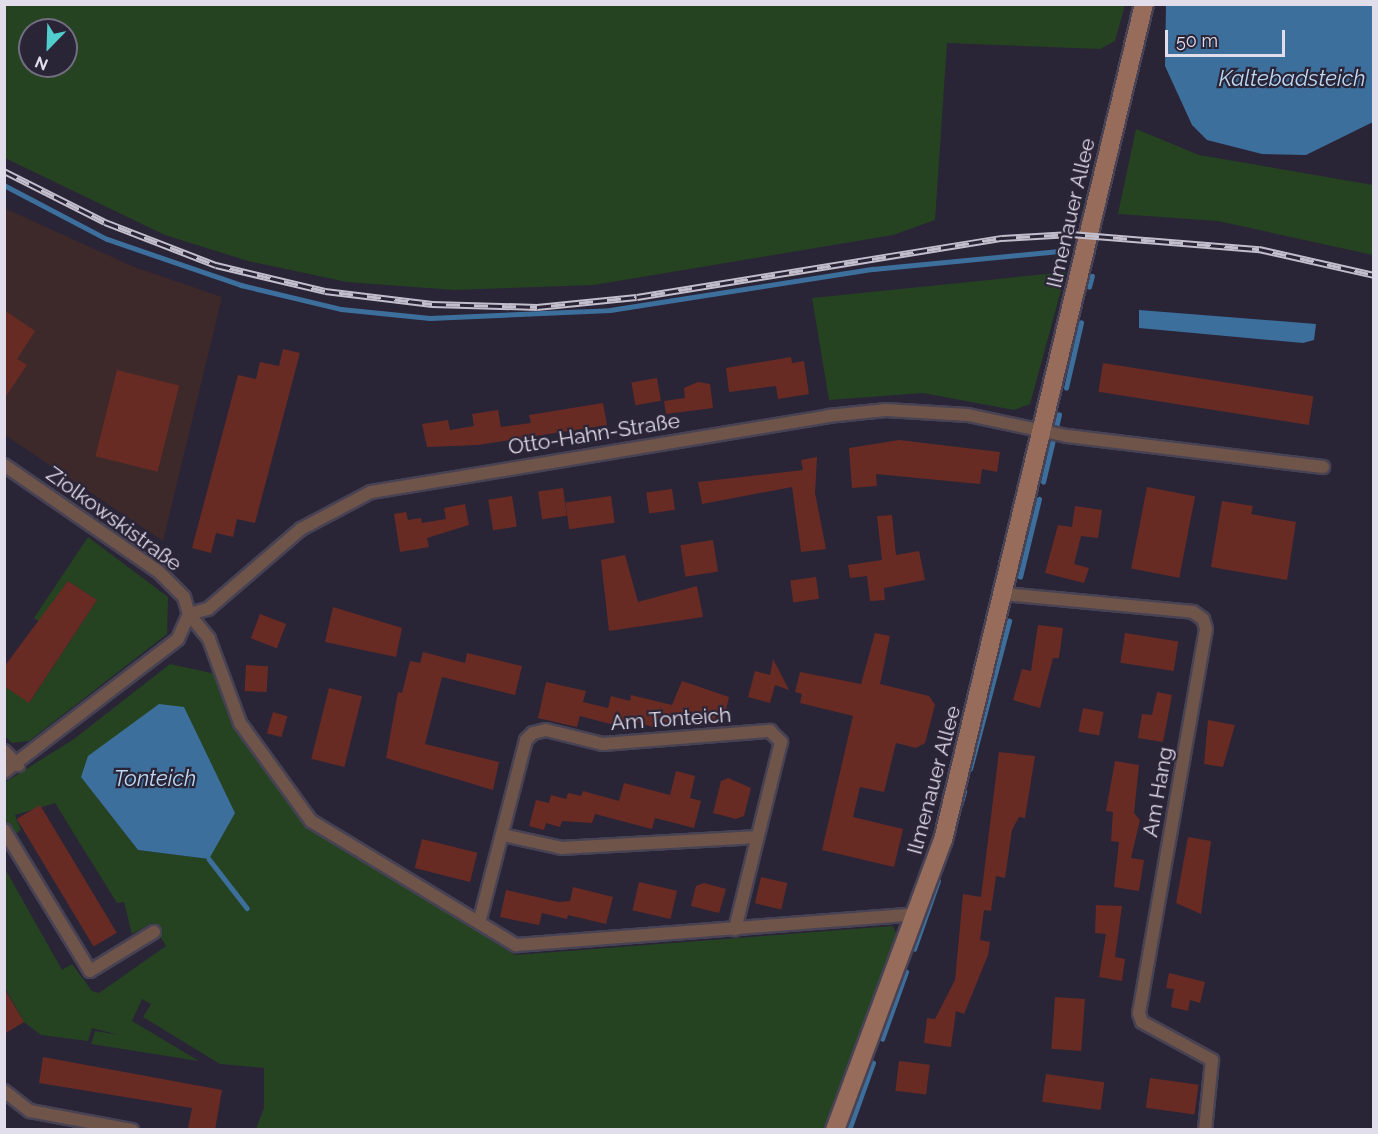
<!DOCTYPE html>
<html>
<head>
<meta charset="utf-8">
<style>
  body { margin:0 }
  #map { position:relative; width:1378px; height:1134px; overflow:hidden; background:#2a2437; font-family:Raleway,sans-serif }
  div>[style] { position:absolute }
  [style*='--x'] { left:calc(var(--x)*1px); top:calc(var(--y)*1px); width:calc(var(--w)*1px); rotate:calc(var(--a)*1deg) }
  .commercial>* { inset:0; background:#3d2929 }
  .green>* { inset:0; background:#254321 }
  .water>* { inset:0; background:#3d6f9c }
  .stream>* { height:4.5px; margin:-2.25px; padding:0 2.25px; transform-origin:2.25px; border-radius:2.25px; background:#3d6f9c }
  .building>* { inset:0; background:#682b24; transform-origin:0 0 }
  .roads { filter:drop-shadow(2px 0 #474254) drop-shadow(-2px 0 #474254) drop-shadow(0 2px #474254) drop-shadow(0 -2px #474254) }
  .street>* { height:12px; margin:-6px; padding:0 6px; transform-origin:6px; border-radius:6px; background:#6f5449 }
  .secondary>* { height:18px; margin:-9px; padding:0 9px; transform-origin:9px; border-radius:9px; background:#976c5b }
  .rail>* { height:7px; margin-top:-3.5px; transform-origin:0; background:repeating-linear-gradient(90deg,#2a2437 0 14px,#c2becc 0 28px); box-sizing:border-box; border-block:2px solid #c2becc }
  span { translate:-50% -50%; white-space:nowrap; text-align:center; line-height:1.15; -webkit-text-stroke:4.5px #2a2437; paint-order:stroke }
  .street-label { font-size:21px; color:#e1ddea }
  .water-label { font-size:22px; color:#bcd8f3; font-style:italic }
  .frame { position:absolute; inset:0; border:6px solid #e1ddea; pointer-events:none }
  .north { position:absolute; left:18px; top:18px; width:60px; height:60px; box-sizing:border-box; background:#2a2437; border:2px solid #736e7f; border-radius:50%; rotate:203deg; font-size:16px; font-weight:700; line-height:24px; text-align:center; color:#e1ddea }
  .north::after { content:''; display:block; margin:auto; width:21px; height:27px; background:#52cdcd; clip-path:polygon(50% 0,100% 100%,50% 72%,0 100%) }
  .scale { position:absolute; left:1165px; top:30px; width:120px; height:27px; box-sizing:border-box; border:3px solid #e1ddea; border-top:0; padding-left:8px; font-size:18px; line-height:21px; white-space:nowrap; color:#e1ddea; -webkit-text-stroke:4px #2a2437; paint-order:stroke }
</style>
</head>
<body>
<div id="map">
  <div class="commercial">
    <i style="clip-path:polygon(4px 208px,134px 267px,222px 297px,163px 541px,5px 435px)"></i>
  </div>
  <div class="green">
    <i style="clip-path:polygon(evenodd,4px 5px,5px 4px,1125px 5px,1115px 41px,1100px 49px,947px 43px,935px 220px,893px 235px,594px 285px,454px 290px,347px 282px,248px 261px,165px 235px,5px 158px,4px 5px,30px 30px,66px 30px,66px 66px,30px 66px,30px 30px)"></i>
    <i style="clip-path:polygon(1136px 129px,1199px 155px,1373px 185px,1373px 255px,1218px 221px,1118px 214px)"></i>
    <i style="clip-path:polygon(1066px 272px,1030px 404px,1014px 410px,923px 393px,829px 400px,812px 298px)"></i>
    <i style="clip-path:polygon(88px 537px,168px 597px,167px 634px,29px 741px,12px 743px,5px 736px,4px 686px,30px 702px,97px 600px,68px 581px,40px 622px,34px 618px)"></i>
    <i style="clip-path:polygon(evenodd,170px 664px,216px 674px,259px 759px,302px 822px,515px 955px,893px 926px,899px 940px,825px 1129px,256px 1129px,264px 1108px,264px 1068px,220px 1064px,143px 1017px,151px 1004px,142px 999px,132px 1021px,199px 1061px,91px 1044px,95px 1031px,119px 1035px,92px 1028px,88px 1041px,41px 1035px,24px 1022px,5px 988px,4px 867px,62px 970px,72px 964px,92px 991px,99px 993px,166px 946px,152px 923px,132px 934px,124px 902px,117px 903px,55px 803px,15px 815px,21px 830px,14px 835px,5px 818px,4px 783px,74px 739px,170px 664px,81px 777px,209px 859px,138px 850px,81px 777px)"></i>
  </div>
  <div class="water">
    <i style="clip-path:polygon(1166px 5px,1373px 5px,1373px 122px,1306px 155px,1262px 154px,1207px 140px,1192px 125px,1165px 66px)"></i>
    <i style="clip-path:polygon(1139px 310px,1316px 324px,1314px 340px,1303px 343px,1139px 328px)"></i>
    <i style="clip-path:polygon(159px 704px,184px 707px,235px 813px,209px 859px,138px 850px,81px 777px,88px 756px)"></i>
  </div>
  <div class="stream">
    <i style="--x:4;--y:185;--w:116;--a:27.7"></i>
    <i style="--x:107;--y:239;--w:142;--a:18.9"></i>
    <i style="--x:241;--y:285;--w:103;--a:13.5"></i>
    <i style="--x:341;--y:309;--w:89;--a:5.8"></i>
    <i style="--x:430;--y:318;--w:180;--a:-2.5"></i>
    <i style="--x:610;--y:310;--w:266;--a:-8.9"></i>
    <i style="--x:873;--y:269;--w:189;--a:-5.5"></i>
    <i style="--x:1089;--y:287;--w:11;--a:-75"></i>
    <i style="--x:1066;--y:388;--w:67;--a:-77"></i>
    <i style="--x:1043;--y:482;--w:69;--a:-76.6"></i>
    <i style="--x:1020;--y:577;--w:80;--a:-76.3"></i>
    <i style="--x:970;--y:769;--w:153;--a:-75.2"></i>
    <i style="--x:960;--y:806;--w:15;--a:-74"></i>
    <i style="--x:209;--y:859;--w:62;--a:52.2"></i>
    <i style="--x:914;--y:949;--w:72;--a:-70.6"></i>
    <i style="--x:882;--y:1039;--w:71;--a:-70.3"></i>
    <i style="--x:849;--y:1130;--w:71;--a:-70.3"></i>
  </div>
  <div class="building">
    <i style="clip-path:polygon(4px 310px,35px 331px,17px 359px,27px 365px,4px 399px)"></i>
    <i style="clip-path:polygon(283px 349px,300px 353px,255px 523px,237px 519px,233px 537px,216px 533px,211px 553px,192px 548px,238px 375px,256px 379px,260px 362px,279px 366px)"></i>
    <i style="clip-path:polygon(791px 357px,792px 363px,804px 361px,809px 394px,778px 399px,776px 386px,729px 392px,726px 368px)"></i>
    <i style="left:1103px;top:363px;width:213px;height:29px;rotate:9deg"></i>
    <i style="left:117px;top:370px;width:64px;height:89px;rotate:14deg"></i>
    <i style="left:657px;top:378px;width:23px;height:26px;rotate:80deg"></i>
    <i style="clip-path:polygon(698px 382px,710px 384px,713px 408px,666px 414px,664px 401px,685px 398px,684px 388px)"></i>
    <i style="clip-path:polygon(603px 403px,607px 425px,478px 445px,427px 447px,422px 424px,448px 420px,450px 430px,474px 426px,472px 414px,498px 410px,501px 427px,531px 423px,529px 415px)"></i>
    <i style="clip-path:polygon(899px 440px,1000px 452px,997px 472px,982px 469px,980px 484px,876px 474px,877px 486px,852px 488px,849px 448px)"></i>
    <i style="clip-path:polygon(817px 457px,815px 493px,826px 549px,801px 552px,792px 487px,702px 504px,698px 482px,803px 470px,801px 460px)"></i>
    <i style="left:1147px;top:487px;width:49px;height:83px;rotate:11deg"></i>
    <i style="left:563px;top:488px;width:28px;height:25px;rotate:82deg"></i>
    <i style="left:672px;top:489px;width:21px;height:26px;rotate:82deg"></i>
    <i style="left:512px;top:496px;width:31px;height:24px;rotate:81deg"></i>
    <i style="left:611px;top:496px;width:27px;height:46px;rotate:82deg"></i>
    <i style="clip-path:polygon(1222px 501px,1253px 506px,1251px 514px,1296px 522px,1287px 580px,1211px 567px)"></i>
    <i style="clip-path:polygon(465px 504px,469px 525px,427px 538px,429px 547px,400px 552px,394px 514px,406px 512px,408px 520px,421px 518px,422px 523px,446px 519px,444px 508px)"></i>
    <i style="clip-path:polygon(1075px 506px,1102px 510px,1098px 538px,1081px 536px,1074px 564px,1089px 568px,1084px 583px,1045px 573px,1058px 525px,1072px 527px)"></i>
    <i style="clip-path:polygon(892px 515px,896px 555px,919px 551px,925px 580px,884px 588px,885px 600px,870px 601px,867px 576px,850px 578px,848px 565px,882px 560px,877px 516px)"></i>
    <i style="left:713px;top:540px;width:32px;height:33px;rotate:81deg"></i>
    <i style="clip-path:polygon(625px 555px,638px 602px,697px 586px,703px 617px,609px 631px,601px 560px)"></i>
    <i style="left:816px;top:577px;width:22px;height:26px;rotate:82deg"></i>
    <i style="clip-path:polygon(68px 581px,97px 600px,29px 703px,4px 686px,4px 667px)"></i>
    <i style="clip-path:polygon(333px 607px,402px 628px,396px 657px,325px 642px)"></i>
    <i style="left:260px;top:614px;width:28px;height:26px;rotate:21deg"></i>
    <i style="clip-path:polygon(1038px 625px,1063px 628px,1059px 658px,1053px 658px,1040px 708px,1013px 700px,1022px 669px,1031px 671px)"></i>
    <i style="clip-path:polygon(875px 633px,890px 636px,880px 684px,929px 696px,935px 705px,925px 743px,916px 748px,896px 743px,884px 792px,860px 787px,853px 817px,903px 829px,894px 867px,822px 850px,853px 716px,800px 703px,802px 694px,795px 692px,800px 672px,861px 684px)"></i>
    <i style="left:1125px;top:633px;width:54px;height:30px;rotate:9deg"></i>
    <i style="clip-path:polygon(423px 652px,465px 663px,467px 653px,522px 666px,515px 695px,442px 677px,425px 744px,499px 762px,493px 790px,386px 758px,398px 692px,402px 693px,410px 661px,420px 663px)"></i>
    <i style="clip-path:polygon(773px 659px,789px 690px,775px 685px,770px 703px,748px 697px,755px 671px,770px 675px)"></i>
    <i style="left:246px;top:665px;width:22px;height:26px;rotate:3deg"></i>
    <i style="clip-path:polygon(682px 681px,729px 697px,723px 721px,677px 719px,676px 725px,659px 721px,657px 728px,628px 720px,626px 728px,580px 716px,577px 727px,538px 718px,546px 682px,586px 691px,583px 702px,608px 708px,611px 696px,630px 701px,631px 695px,672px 705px)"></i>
    <i style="left:329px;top:688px;width:34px;height:73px;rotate:14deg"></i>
    <i style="clip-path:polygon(1157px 692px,1172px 695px,1163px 742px,1138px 738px,1142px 714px,1152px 715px)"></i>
    <i style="left:1083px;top:708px;width:21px;height:24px;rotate:11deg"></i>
    <i style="left:273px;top:712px;width:15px;height:22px;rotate:16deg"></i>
    <i style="clip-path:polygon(1208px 720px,1235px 725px,1223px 767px,1204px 764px)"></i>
    <i style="clip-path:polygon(999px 752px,1035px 756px,1025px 818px,1019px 817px,1012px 830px,1005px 878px,996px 876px,991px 911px,984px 910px,980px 940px,990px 942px,988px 955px,964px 1014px,956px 1011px,951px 1047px,924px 1043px,927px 1018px,935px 1019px,955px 980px,963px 894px,981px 897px)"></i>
    <i style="clip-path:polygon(1115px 761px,1139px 765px,1134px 813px,1140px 820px,1131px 858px,1144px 860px,1139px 891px,1114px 887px,1119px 842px,1111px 841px,1113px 812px,1106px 811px)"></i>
    <i style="clip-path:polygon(676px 771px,695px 776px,690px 798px,701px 801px,694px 828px,655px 818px,652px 829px,595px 814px,592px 823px,562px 821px,560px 827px,546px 823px,544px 830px,529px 826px,536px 800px,549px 803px,551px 795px,566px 799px,568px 793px,581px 796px,583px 791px,619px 801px,624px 783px,670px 795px)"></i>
    <i style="clip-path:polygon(728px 778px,751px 788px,744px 816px,736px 819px,713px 813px,721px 781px)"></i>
    <i style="left:40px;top:805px;width:149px;height:27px;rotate:59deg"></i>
    <i style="clip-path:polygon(1188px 837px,1211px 841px,1201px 914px,1176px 903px)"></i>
    <i style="left:422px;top:839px;width:57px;height:30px;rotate:14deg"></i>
    <i style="left:761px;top:877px;width:27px;height:27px;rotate:13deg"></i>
    <i style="left:639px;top:882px;width:39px;height:29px;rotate:13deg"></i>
    <i style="clip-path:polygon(704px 883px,726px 889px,719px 913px,691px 906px,696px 886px)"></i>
    <i style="clip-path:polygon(573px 887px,613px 897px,606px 924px,568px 915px,567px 919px,542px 913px,539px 925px,500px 917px,506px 890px,559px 902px,570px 901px)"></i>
    <i style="clip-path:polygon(1096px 905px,1122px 906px,1115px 957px,1125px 959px,1122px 981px,1099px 977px,1106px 934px,1095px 933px)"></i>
    <i style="clip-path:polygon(1169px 973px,1205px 982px,1200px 1003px,1190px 1000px,1188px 1011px,1171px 1007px,1174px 989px,1166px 988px)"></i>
    <i style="clip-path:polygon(4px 988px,24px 1022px,4px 1034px)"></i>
    <i style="left:1055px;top:997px;width:30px;height:52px;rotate:4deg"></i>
    <i style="clip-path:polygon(43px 1057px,222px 1090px,215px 1130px,188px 1128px,192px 1108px,39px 1083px)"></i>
    <i style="left:899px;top:1061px;width:31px;height:30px;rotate:7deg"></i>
    <i style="left:1046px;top:1074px;width:59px;height:28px;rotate:8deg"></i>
    <i style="left:1150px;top:1078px;width:49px;height:30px;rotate:8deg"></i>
  </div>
  <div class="roads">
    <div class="street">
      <i style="--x:4;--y:465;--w:188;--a:34.6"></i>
      <i style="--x:159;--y:572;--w:35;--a:45"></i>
      <i style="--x:184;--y:597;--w:18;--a:74"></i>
      <i style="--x:189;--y:614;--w:27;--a:114"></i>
      <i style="--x:178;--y:639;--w:219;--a:142.6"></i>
      <i style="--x:1004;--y:594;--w:190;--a:5.4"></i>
      <i style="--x:1193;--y:612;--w:12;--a:35"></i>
      <i style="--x:1203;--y:619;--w:10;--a:73"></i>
      <i style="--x:1206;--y:629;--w:390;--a:99.9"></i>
      <i style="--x:1139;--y:1013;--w:9;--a:72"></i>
      <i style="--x:1142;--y:1022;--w:80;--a:28.5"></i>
      <i style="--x:1212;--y:1060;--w:70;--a:95.7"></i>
      <i style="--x:189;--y:614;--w:20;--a:-15"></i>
      <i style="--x:208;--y:609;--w:123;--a:-40.7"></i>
      <i style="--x:301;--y:529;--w:79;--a:-27.9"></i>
      <i style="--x:371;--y:492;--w:463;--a:-9.4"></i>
      <i style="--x:828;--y:416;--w:58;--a:-5.9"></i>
      <i style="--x:886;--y:410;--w:82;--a:3.5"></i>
      <i style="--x:968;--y:415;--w:101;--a:12"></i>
      <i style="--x:1067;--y:436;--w:258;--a:6.9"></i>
      <i style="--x:189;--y:614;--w:32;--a:51"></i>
      <i style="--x:209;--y:639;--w:90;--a:69.7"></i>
      <i style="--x:240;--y:723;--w:121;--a:54.1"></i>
      <i style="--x:311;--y:821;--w:240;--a:31.2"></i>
      <i style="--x:516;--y:945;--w:402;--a:-4.4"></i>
      <i style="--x:4;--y:751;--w:20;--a:45"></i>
      <i style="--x:4;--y:830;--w:165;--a:58.6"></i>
      <i style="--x:90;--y:971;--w:75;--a:-31.4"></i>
      <i style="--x:503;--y:835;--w:60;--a:12.4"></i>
      <i style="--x:562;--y:848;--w:195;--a:-3.2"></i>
      <i style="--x:479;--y:923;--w:189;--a:-75.6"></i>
      <i style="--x:526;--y:740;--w:10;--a:-45"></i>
      <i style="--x:533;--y:733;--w:13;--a:-13"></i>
      <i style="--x:546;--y:730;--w:59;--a:13.8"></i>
      <i style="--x:603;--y:744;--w:168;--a:-4.5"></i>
      <i style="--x:770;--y:731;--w:16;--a:45"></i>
      <i style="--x:781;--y:742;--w:193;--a:103.8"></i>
      <i style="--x:4;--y:1091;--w:33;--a:38"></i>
      <i style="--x:30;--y:1111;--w:104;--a:10.6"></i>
    </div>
    <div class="secondary">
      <i style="--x:835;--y:1130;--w:309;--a:-69.6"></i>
      <i style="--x:943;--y:840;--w:860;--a:-76.48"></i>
    </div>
  </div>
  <div class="rail">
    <i style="--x:4;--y:171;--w:113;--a:26.8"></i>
    <i style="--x:105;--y:222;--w:119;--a:21.2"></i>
    <i style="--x:216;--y:265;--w:112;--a:13.4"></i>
    <i style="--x:325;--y:291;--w:108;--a:6.9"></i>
    <i style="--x:432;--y:304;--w:105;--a:1.6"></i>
    <i style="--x:537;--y:307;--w:100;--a:-5.7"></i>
    <i style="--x:637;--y:297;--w:370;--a:-9.2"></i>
    <i style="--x:1002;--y:238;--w:69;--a:-3.3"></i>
    <i style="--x:1071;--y:234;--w:189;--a:4.6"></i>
    <i style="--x:1259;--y:249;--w:118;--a:12.7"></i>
  </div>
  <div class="street-label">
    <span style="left:1071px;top:213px;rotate:-77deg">Ilmenauer Allee</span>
    <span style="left:594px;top:434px;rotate:-9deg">Otto-Hahn-Straße</span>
    <span style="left:114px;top:519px;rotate:36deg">Ziolkowskistraße</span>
    <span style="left:671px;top:719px;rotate:-4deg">Am Tonteich</span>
    <span style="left:934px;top:780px;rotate:-75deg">Ilmenauer Allee</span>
    <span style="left:1158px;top:792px;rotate:-80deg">Am Hang</span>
  </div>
  <div class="water-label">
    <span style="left:1292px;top:79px">Kaltebadsteich</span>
    <span style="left:155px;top:779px">Tonteich</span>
  </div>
  <div class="frame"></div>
  <div class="north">N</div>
  <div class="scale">50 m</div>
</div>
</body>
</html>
